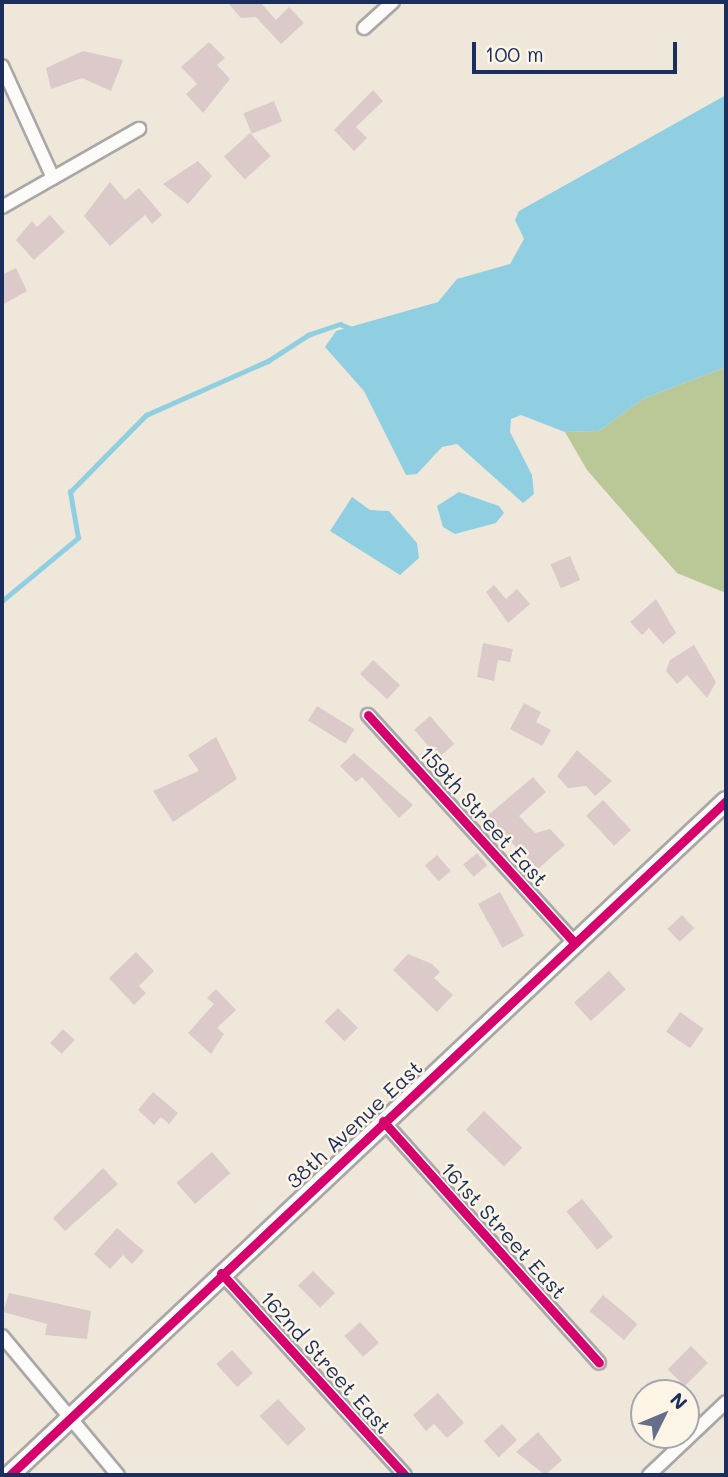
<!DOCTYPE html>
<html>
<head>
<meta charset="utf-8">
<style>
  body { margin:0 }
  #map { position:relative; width:728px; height:1477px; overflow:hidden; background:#efe7da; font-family:Mali,sans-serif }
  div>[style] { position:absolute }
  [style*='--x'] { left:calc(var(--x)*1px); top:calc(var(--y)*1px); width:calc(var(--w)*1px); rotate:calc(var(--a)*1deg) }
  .forest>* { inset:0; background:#bac797 }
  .water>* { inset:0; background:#90cfe2 }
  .stream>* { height:4.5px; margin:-2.25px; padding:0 2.25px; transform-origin:2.25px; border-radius:2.25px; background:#90cfe2 }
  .building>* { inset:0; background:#dbcac9; transform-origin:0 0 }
  .roads { filter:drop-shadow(2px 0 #aaa8a7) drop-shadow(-2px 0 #aaa8a7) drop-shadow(0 2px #aaa8a7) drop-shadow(0 -2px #aaa8a7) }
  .street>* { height:12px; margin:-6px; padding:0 6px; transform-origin:6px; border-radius:6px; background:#fdfbf9 }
  .secondary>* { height:18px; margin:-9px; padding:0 9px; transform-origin:9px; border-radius:9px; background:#fdfbf9 }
  .cycleway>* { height:9px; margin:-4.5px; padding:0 4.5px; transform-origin:4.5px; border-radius:4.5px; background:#d6006c }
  span { translate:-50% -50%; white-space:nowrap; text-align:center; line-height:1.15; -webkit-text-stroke:5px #fcf5e5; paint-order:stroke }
  .street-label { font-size:21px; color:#1b2f5e }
  .frame { position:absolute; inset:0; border:4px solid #1b2f5e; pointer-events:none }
  .north { position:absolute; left:630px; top:1379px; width:70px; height:70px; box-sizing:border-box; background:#fcf5e5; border:2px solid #a2a6af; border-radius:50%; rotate:47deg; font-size:19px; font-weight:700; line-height:28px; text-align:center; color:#1b2f5e }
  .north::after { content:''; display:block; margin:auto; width:24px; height:32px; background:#656f89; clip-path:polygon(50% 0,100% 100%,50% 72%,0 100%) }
  .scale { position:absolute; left:472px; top:42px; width:205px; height:32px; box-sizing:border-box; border:4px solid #1b2f5e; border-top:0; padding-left:9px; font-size:21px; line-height:24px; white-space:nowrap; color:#1b2f5e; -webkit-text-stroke:5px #fcf5e5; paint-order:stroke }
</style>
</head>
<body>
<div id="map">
  <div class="forest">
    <i style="clip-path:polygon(726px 367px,726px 593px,677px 573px,587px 470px,565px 432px,599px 431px,643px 399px)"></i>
  </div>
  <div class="water">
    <i style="clip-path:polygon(726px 95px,726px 367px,643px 399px,599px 431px,565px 432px,521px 415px,511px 419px,510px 432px,532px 475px,534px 494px,523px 503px,457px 444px,442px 447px,417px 474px,406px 475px,364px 391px,325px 347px,336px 331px,438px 302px,457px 279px,510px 264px,524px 239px,515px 220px,519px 211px)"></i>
    <i style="clip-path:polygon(459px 492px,499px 506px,504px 513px,496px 523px,455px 534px,443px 527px,437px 506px)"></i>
    <i style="clip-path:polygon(352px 497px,370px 510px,389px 511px,417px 543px,419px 558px,400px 575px,330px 531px)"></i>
  </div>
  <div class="stream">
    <i style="--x:2;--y:601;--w:99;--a:-39.7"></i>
    <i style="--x:78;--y:538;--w:47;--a:-99.9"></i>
    <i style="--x:70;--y:492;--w:108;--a:-45.4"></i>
    <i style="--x:146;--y:415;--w:133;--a:-23.9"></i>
    <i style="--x:268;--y:361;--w:48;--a:-33"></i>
    <i style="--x:308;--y:335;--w:34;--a:-19"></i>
    <i style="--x:340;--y:324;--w:15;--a:23"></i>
  </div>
  <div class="building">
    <i style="clip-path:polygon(227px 2px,260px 2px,276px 20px,289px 7px,304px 23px,281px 44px,256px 17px,241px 18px)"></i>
    <i style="clip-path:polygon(209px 42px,225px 58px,217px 65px,230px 79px,203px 113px,186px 94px,197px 84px,181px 67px)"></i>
    <i style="clip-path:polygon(83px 51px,123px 60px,111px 91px,82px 78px,51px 89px,46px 68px)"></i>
    <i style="clip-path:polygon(373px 90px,383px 101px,356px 127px,367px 138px,354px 151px,334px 130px)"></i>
    <i style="left:274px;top:101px;width:22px;height:33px;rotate:68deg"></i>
    <i style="left:250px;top:133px;width:31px;height:35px;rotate:48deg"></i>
    <i style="clip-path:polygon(198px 161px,212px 176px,188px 204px,163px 184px)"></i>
    <i style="clip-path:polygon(110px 182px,125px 200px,139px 188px,162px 215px,152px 224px,145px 215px,110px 246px,84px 216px)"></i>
    <i style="clip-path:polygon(50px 215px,65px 232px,34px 260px,16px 240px,32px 221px,37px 227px)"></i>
    <i style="clip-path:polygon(16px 268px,27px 291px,2px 305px,2px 275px)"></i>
    <i style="left:570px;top:556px;width:26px;height:21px;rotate:67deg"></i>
    <i style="clip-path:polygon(494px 585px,506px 599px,517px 589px,530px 604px,508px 623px,486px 592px)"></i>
    <i style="clip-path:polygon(656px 599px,676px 633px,663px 644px,649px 628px,642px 635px,630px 622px)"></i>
    <i style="clip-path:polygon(483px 643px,513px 649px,510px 662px,498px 660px,494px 681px,477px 677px)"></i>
    <i style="clip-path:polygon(694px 645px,716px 682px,707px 698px,687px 675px,677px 684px,666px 671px,670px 660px)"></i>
    <i style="left:373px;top:660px;width:37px;height:19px;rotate:43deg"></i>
    <i style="clip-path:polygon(524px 703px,541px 712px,536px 722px,551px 730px,542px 746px,510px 729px)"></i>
    <i style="left:317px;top:706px;width:44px;height:17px;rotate:32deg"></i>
    <i style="left:430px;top:716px;width:37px;height:21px;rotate:49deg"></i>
    <i style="clip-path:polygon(216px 737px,237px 779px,173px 822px,153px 791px,199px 771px,188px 755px)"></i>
    <i style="clip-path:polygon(577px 750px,612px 781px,595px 796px,586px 786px,568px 788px,557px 776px)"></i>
    <i style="clip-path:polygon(354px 753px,413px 805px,399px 818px,362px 777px,356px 782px,340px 766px)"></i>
    <i style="clip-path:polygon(533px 777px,546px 792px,519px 816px,535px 833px,550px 829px,565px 845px,538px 869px,486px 817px)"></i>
    <i style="left:603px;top:800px;width:41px;height:23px;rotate:47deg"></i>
    <i style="left:477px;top:853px;width:16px;height:18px;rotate:50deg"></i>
    <i style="left:437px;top:855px;width:21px;height:16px;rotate:49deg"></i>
    <i style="left:500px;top:892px;width:50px;height:25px;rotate:61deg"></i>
    <i style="left:682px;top:915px;width:18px;height:20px;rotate:47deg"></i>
    <i style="clip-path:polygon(136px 952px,154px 971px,139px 986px,146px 993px,134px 1005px,109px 978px)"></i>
    <i style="clip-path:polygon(408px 954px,432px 964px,440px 972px,434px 978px,453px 995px,437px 1012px,393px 970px)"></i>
    <i style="left:609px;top:971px;width:25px;height:47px;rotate:48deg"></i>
    <i style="clip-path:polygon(216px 989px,236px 1010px,217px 1028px,224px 1034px,211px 1054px,188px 1033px,214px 1004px,207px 998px)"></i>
    <i style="left:338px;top:1008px;width:28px;height:19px;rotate:45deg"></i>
    <i style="left:680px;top:1012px;width:29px;height:24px;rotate:35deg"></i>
    <i style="left:63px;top:1029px;width:16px;height:19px;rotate:43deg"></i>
    <i style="clip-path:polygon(153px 1092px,178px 1113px,169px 1124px,161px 1117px,154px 1125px,138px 1110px)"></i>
    <i style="left:484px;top:1111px;width:53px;height:26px;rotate:44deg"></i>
    <i style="left:212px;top:1152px;width:28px;height:47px;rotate:49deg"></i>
    <i style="clip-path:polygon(103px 1168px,118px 1184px,65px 1231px,53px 1218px)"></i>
    <i style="left:582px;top:1199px;width:49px;height:20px;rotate:51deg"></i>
    <i style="clip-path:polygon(117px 1228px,144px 1251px,132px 1264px,123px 1255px,110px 1269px,94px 1254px)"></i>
    <i style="left:313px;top:1271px;width:31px;height:21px;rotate:45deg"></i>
    <i style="clip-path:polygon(9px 1293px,91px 1311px,87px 1339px,45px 1335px,47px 1324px,3px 1312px)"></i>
    <i style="left:603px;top:1295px;width:45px;height:21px;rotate:40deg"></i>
    <i style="left:360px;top:1322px;width:28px;height:21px;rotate:48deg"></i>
    <i style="left:691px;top:1346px;width:24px;height:33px;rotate:45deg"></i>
    <i style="left:232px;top:1350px;width:31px;height:21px;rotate:48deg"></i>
    <i style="clip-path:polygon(438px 1393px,464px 1423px,447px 1438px,434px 1424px,426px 1431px,413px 1415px)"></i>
    <i style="left:278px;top:1399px;width:41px;height:25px;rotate:47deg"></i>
    <i style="left:502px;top:1424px;width:22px;height:25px;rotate:47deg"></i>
    <i style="clip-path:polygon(538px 1432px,562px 1460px,545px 1475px,516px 1452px)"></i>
  </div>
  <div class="roads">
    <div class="street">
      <i style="--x:364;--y:28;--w:39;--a:-42"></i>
      <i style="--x:2;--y:66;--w:123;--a:65.5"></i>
      <i style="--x:2;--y:207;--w:158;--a:-29.7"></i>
      <i style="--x:368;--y:715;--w:305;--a:47.8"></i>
      <i style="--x:383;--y:1121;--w:324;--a:48.2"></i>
      <i style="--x:221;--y:1273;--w:273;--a:47.7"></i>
      <i style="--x:2;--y:1336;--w:181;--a:50.2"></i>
      <i style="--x:649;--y:1475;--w:106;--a:-43.5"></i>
    </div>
    <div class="secondary">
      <i style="--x:10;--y:1475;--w:983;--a:-43.27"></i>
    </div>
  </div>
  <div class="cycleway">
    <i style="--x:368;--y:715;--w:305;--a:47.8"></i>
    <i style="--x:383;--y:1121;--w:324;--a:48.2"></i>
    <i style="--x:221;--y:1273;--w:273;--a:47.7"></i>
    <i style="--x:10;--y:1475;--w:983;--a:-43.27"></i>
  </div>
  <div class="street-label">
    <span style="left:484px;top:816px;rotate:48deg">159th Street East</span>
    <span style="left:354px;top:1124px;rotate:-43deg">38th Avenue East</span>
    <span style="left:504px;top:1230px;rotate:48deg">161st Street East</span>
    <span style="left:326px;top:1362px;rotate:48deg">162nd Street East</span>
  </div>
  <div class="frame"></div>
  <div class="north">N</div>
  <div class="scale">100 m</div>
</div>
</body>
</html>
